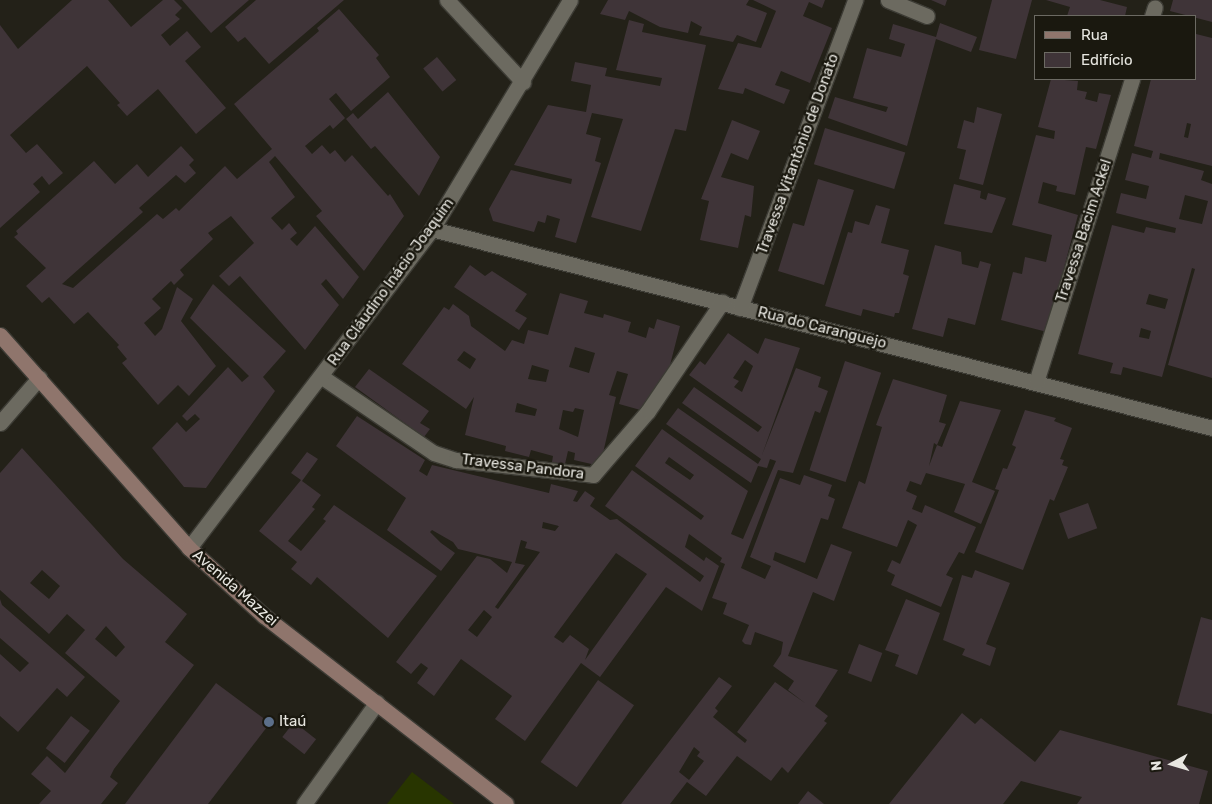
<!DOCTYPE html>
<html>
<head>
<meta charset="utf-8">
<style>
  body { margin:0 }
  #map { position:relative; width:1212px; height:804px; overflow:hidden; background:#232118; font-family:Rubik,sans-serif }
  div>[style] { position:absolute }
  [style*='--x'] { left:calc(var(--x)*1px); top:calc(var(--y)*1px); width:calc(var(--w)*1px); rotate:calc(var(--a)*1deg) }
  .green>* { inset:0; background:#283500 }
  .building>* { inset:0; background:#3f3438; transform-origin:0 0 }
  .roads { filter:drop-shadow(1px 0 #3c3b34) drop-shadow(-1px 0 #3c3b34) drop-shadow(0 1px #3c3b34) drop-shadow(0 -1px #3c3b34) }
  .lane>* { height:15px; margin:-7.5px; padding:0 7.5px; transform-origin:7.5px; border-radius:7.5px; background:#6c6a60 }
  .street>* { height:15px; margin:-7.5px; padding:0 7.5px; transform-origin:7.5px; border-radius:7.5px; background:#6c6a60 }
  .secondary>* { height:15px; margin:-7.5px; padding:0 7.5px; transform-origin:7.5px; border-radius:7.5px; background:#8f756c }
  .dots>* { width:14px; height:14px; translate:-50% -50%; box-sizing:border-box; border:2px solid #1a180f; border-radius:50% }
  span { translate:-50% -50%; white-space:nowrap; text-align:center; line-height:1.15; -webkit-text-stroke:5px #1a180f; paint-order:stroke }
  .street-label { font-size:15px; color:#e7e6e0 }
  .poi-label { font-size:15px; color:#e7e6e0 }
  .left { translate:0 -50%; text-align:left }
  .legend { position:absolute; left:1034px; top:15px; width:162px; height:65px; box-sizing:border-box; background:#1a180f; border:1px solid #6c6a63; margin:0; padding:6px 9px; list-style:none; font-size:15px; color:#e7e6e0 }
  .legend li { display:flex; align-items:center; gap:10px; height:25px }
  .legend b { width:25px; border:1px solid #6c6a63 }
  .north { position:absolute; left:1147px; top:739px; width:50px; height:50px; -webkit-text-stroke:4px #1a180f; paint-order:stroke; rotate:264deg; font-size:14px; font-weight:700; line-height:20px; text-align:center; color:#e7e6e0 }
  .north::after { content:''; display:block; margin:auto; width:18px; height:22px; background:#e7e6e0; clip-path:polygon(50% 0,100% 100%,50% 72%,0 100%) }
</style>
</head>
<body>
<div id="map">
  <div class="green">
    <i style="clip-path:polygon(412px 772px,454px 804px,387px 804px)"></i>
  </div>
  <div class="building">
    <i style="clip-path:polygon(72px 0,108px 0,131px 27px,163px 0,174px 0,182px 8px,175px 15px,180px 19px,161px 35px,170px 46px,187px 31px,201px 47px,185px 61px,226px 108px,196px 134px,158px 89px,127px 116px,117px 105px,120px 103px,87px 66px,10px 135px,26px 153px,37px 144px,63px 173px,49px 185px,42px 176px,33px 184px,40px 192px,0 228px,0 25px,18px 49px)"></i>
    <i style="clip-path:polygon(182px 0,249px 0,211px 33px)"></i>
    <i style="clip-path:polygon(256px 0,344px 0,269px 64px,245px 37px,238px 42px,225px 27px)"></i>
    <i style="clip-path:polygon(608px 0,749px 0,746px 5px,767px 13px,756px 42px,737px 35px,733px 42px,699px 35px,702px 27px,691px 21px,688px 33px,660px 27px,629px 11px,625px 20px,600px 14px)"></i>
    <i style="clip-path:polygon(753px 0,825px 0,822px 8px,809px 2px,803px 16px,832px 28px,810px 83px,781px 71px,775px 85px,790px 90px,784px 104px,745px 88px,743px 94px,718px 89px,738px 43px,761px 48px,776px 11px)"></i>
    <i style="clip-path:polygon(931px 0,947px 0,945px 6px)"></i>
    <i style="clip-path:polygon(992px 0,1032px 0,1016px 59px,979px 50px)"></i>
    <i style="clip-path:polygon(1046px 0,1100px 0,1127px 7px,1125px 16px,1067px 16px,1070px 7px)"></i>
    <i style="clip-path:polygon(1173px 0,1212px 0,1212px 22px,1170px 11px)"></i>
    <i style="clip-path:polygon(339px 9px,379px 55px,376px 58px,390px 77px,351px 111px,336px 93px,329px 99px,345px 118px,333px 129px,330px 125px,305px 146px,312px 154px,322px 145px,330px 154px,335px 150px,345px 162px,352px 155px,388px 196px,390px 194px,404px 216px,364px 271px,316px 216px,322px 211px,275px 156px,269px 162px,295px 197px,271px 218px,282px 230px,289px 223px,297px 233px,290px 239px,297px 246px,315px 226px,359px 277px,343px 299px,326px 279px,321px 284px,339px 305px,305px 350px,240px 276px,229px 286px,219px 276px,254px 243px,231px 216px,208px 233px,213px 239px,180px 270px,184px 275px,174px 285px,171px 281px,152px 299px,161px 308px,144px 323px,155px 336px,162px 329px,177px 287px,193px 299px,181px 321px,216px 366px,189px 396px,178px 385px,158px 405px,122px 363px,127px 359px,117px 347px,119px 345px,88px 312px,74px 324px,49px 297px,42px 303px,26px 286px,46px 268px,14px 237px,18px 234px,16px 231px,94px 161px,115px 184px,137px 164px,148px 177px,181px 146px,194px 160px,189px 165px,196px 173px,185px 183px,176px 175px,139px 208px,143px 212px,62px 284px,73px 288px,157px 214px,163px 219px,176px 208px,179px 211px,225px 166px,237px 179px,272px 149px,234px 104px,319px 31px,317px 28px)"></i>
    <i style="clip-path:polygon(629px 20px,644px 24px,642px 32px,706px 45px,686px 131px,675px 129px,641px 231px,591px 217px,623px 119px,592px 113px,586px 134px,601px 138px,595px 161px,601px 163px,576px 243px,555px 237px,560px 219px,547px 215px,545px 223px,538px 221px,534px 232px,493px 221px,489px 209px,511px 170px,571px 184px,572px 179px,514px 165px,548px 105px,586px 112px,591px 85px,571px 81px,575px 62px,607px 68px,605px 76px,660px 86px,662px 78px,616px 70px)"></i>
    <i style="clip-path:polygon(940px 23px,977px 37px,971px 52px,936px 39px,907px 146px,828px 118px,835px 97px,886px 112px,888px 107px,853px 98px,867px 48px,901px 57px,905px 44px,889px 39px,893px 24px,936px 37px)"></i>
    <i style="clip-path:polygon(evenodd,1196px 34px,1212px 38px,1212px 166px,1160px 153px,1159px 159px,1204px 171px,1201px 180px,1212px 184px,1212px 378px,1168px 365px,1195px 269px,1192px 268px,1162px 377px,1123px 367px,1121px 375px,1110px 373px,1113px 363px,1078px 354px,1112px 225px,1144px 233px,1146px 227px,1175px 233px,1176px 228px,1116px 213px,1121px 193px,1146px 199px,1149px 186px,1125px 180px,1132px 153px,1151px 158px,1153px 151px,1134px 146px,1151px 79px,1196px 79px,1196px 34px,1187px 123px,1191px 124px,1188px 138px,1184px 137px,1187px 123px,1196px 34px,1185px 195px,1208px 201px,1202px 224px,1179px 219px,1185px 195px,1196px 34px,1149px 294px,1168px 299px,1165px 309px,1146px 304px,1149px 294px,1196px 34px,1141px 328px,1151px 331px,1149px 339px,1139px 337px,1141px 328px)"></i>
    <i style="left:437px;top:57px;width:30px;height:18px;rotate:50deg"></i>
    <i style="clip-path:polygon(1051px 79px,1078px 81px,1077px 90px,1087px 92px,1085px 99px,1097px 102px,1099px 93px,1111px 95px,1096px 149px,1086px 147px,1075px 195px,1056px 191px,1057px 186px,1043px 182px,1038px 203px,1078px 215px,1047px 332px,1001px 320px,1013px 272px,1022px 274px,1025px 257px,1046px 262px,1052px 235px,1012px 225px,1036px 135px,1054px 139px,1055px 131px,1038px 127px)"></i>
    <i style="clip-path:polygon(388px 92px,440px 157px,419px 196px,375px 146px,371px 149px,346px 119px,353px 113px,358px 119px)"></i>
    <i style="clip-path:polygon(977px 107px,1002px 114px,983px 185px,959px 179px,966px 150px,957px 148px,964px 120px,974px 123px)"></i>
    <i style="clip-path:polygon(732px 120px,760px 131px,748px 160px,731px 153px,721px 177px,754px 186px,751px 217px,745px 215px,738px 248px,700px 240px,709px 201px,701px 199px)"></i>
    <i style="left:825px;top:128px;width:84px;height:38px;rotate:17deg"></i>
    <i style="clip-path:polygon(818px 179px,854px 190px,824px 285px,778px 271px,793px 223px,804px 226px)"></i>
    <i style="clip-path:polygon(954px 184px,981px 191px,980px 198px,986px 200px,988px 193px,1006px 198px,992px 233px,944px 224px)"></i>
    <i style="clip-path:polygon(876px 205px,890px 209px,881px 243px,909px 250px,903px 274px,909px 276px,899px 313px,895px 313px,894px 317px,863px 309px,861px 316px,825px 306px,848px 232px,852px 233px,855px 221px,869px 225px)"></i>
    <i style="clip-path:polygon(935px 245px,961px 252px,962px 264px,978px 268px,980px 261px,991px 264px,975px 325px,948px 318px,943px 337px,912px 329px)"></i>
    <i style="clip-path:polygon(470px 265px,485px 276px,492px 271px,527px 294px,515px 311px,527px 318px,519px 330px,454px 287px)"></i>
    <i style="clip-path:polygon(213px 284px,286px 351px,263px 377px,275px 391px,206px 488px,184px 487px,152px 448px,177px 422px,186px 432px,200px 419px,195px 414px,187px 421px,182px 416px,228px 367px,242px 382px,249px 376px,190px 318px)"></i>
    <i style="clip-path:polygon(evenodd,560px 293px,588px 301px,584px 313px,603px 318px,604px 314px,631px 322px,628px 332px,646px 338px,649px 327px,654px 329px,657px 319px,680px 326px,668px 373px,644px 411px,619px 404px,628px 374px,617px 371px,609px 395px,616px 397px,600px 466px,574px 460px,575px 453px,568px 451px,565px 464px,552px 462px,553px 456px,531px 450px,529px 457px,505px 451px,506px 446px,465px 435px,474px 397px,466px 409px,402px 364px,444px 307px,449px 310px,453px 304px,469px 316px,471px 326px,505px 351px,512px 340px,524px 344px,528px 330px,548px 335px,560px 293px,575px 347px,595px 353px,589px 373px,569px 367px,575px 347px,560px 293px,464px 351px,476px 359px,470px 369px,457px 360px,464px 351px,560px 293px,532px 365px,549px 370px,546px 382px,528px 379px,532px 365px,560px 293px,517px 403px,537px 409px,535px 416px,515px 412px,517px 403px,560px 293px,575px 408px,584px 410px,578px 437px,559px 429px,563px 410px,573px 412px,575px 408px)"></i>
    <i style="clip-path:polygon(evenodd,728px 333px,758px 354px,765px 338px,800px 348px,762px 455px,796px 368px,821px 377px,818px 387px,828px 391px,820px 413px,815px 411px,793px 473px,778px 470px,741px 568px,765px 579px,771px 566px,750px 557px,780px 478px,800px 485px,804px 475px,832px 485px,828px 496px,835px 499px,828px 520px,821px 518px,805px 563px,775px 552px,773px 560px,817px 579px,831px 544px,852px 552px,834px 601px,813px 592px,788px 656px,838px 670px,815px 706px,828px 716px,824px 721px,827px 723px,788px 773px,782px 767px,771px 781px,737px 756px,706px 796px,687px 782px,670px 804px,621px 804px,719px 677px,732px 686px,715px 708px,718px 711px,713px 717px,745px 743px,747px 740px,737px 732px,775px 682px,805px 703px,788px 690px,794px 681px,773px 666px,781px 654px,783px 642px,755px 632px,751px 645px,745px 644px,742px 641px,749px 625px,723px 614px,727px 603px,712px 598px,725px 564px,720px 562px,722px 558px,689px 534px,685px 547px,704px 561px,706px 557px,719px 566px,702px 611px,666px 587px,600px 677px,581px 663px,525px 741px,495px 719px,512px 696px,461px 659px,434px 696px,417px 683px,428px 668px,421px 663px,411px 674px,396px 662px,477px 556px,490px 559px,507px 573px,512px 562px,458px 549px,453px 542px,432px 530px,430px 532px,441px 543px,455px 553px,441px 571px,387px 530px,406px 498px,336px 446px,357px 416px,425px 460px,419px 471px,427px 476px,432px 465px,549px 493px,551px 484px,578px 491px,573px 501px,577px 502px,585px 491px,595px 498px,590px 506px,610px 520px,617px 519px,700px 582px,704px 576px,605px 506px,632px 470px,701px 520px,704px 516px,635px 466px,662px 429px,748px 491px,731px 534px,743px 539px,776px 461px,770px 459px,767px 468px,758px 466px,751px 483px,666px 424px,678px 408px,758px 464px,761px 459px,682px 403px,694px 387px,758px 432px,762px 427px,689px 375px,700px 361px,705px 365px,728px 333px,745px 360px,753px 366px,742px 392px,734px 387px,739px 381px,733px 378px,745px 360px,728px 333px,669px 457px,694px 475px,690px 480px,665px 463px,669px 457px,728px 333px,543px 522px,559px 526px,555px 531px,542px 528px,543px 522px,728px 333px,521px 540px,527px 542px,525px 548px,540px 552px,498px 609px,495px 607px,525px 565px,515px 563px,521px 540px,728px 333px,616px 553px,647px 574px,585px 660px,589px 649px,570px 635px,563px 643px,554px 637px,616px 553px,728px 333px,484px 610px,492px 617px,477px 637px,468px 630px,484px 610px,728px 333px,694px 747px,700px 752px,697px 756px,704px 761px,689px 780px,679px 772px,694px 747px)"></i>
    <i style="left:845px;top:361px;width:38px;height:115px;rotate:18deg"></i>
    <i style="clip-path:polygon(369px 369px,429px 411px,420px 423px,430px 429px,424px 437px,355px 387px)"></i>
    <i style="clip-path:polygon(893px 379px,947px 395px,939px 422px,946px 424px,937px 445px,934px 443px,929px 466px,937px 445px,942px 447px,960px 401px,1001px 410px,972px 482px,995px 491px,981px 524px,954px 512px,965px 484px,926px 473px,921px 485px,910px 481px,906px 491px,917px 496px,912px 509px,922px 513px,925px 505px,976px 527px,964px 554px,959px 552px,946px 575px,953px 578px,941px 607px,891px 585px,895px 575px,887px 571px,892px 560px,900px 564px,917px 525px,908px 520px,897px 547px,842px 528px,859px 481px,865px 484px,882px 427px,876px 425px)"></i>
    <i style="clip-path:polygon(1025px 410px,1056px 418px,1054px 421px,1072px 428px,1060px 459px,1064px 460px,1062px 465px,1068px 467px,1054px 501px,1050px 499px,1023px 570px,975px 552px,999px 490px,995px 489px,1003px 468px,1007px 469px,1016px 447px,1012px 445px)"></i>
    <i style="clip-path:polygon(evenodd,22px 448px,123px 559px,187px 614px,165px 642px,194px 665px,114px 769px,110px 777px,118px 783px,101px 804px,39px 804px,51px 791px,31px 774px,47px 756px,65px 773px,120px 701px,65px 653px,85px 630px,67px 614px,49px 634px,0 590px,0 473px,22px 448px,42px 570px,60px 586px,49px 599px,30px 583px,42px 570px,22px 448px,106px 626px,125px 647px,116px 657px,95px 639px,106px 626px)"></i>
    <i style="clip-path:polygon(307px 452px,318px 459px,302px 481px,321px 495px,312px 507px,315px 509px,288px 541px,301px 551px,326px 521px,323px 519px,334px 505px,437px 576px,388px 638px,317px 577px,311px 585px,291px 569px,297px 562px,259px 531px,301px 480px,291px 473px)"></i>
    <i style="left:1088px;top:503px;width:27px;height:31px;rotate:70deg"></i>
    <i style="clip-path:polygon(975px 570px,1010px 583px,986px 644px,996px 648px,990px 666px,962px 655px,965px 649px,943px 640px,962px 575px,972px 578px)"></i>
    <i style="clip-path:polygon(0 599px,2px 605px,85px 677px,67px 697px,57px 688px,18px 732px,0 716px,0 654px,20px 672px,29px 663px,0 638px)"></i>
    <i style="clip-path:polygon(906px 599px,940px 613px,917px 675px,895px 666px,899px 655px,885px 650px)"></i>
    <i style="clip-path:polygon(1201px 617px,1212px 620px,1212px 714px,1177px 705px)"></i>
    <i style="left:859px;top:644px;width:25px;height:31px;rotate:21deg"></i>
    <i style="left:598px;top:680px;width:44px;height:100px;rotate:35deg"></i>
    <i style="clip-path:polygon(216px 683px,270px 723px,208px 804px,125px 804px)"></i>
    <i style="clip-path:polygon(962px 713px,975px 724px,981px 718px,1035px 762px,1060px 730px,1208px 771px,1199px 804px,1077px 804px,1082px 797px,1021px 781px,1003px 804px,889px 804px)"></i>
    <i style="left:71px;top:716px;width:24px;height:41px;rotate:38deg"></i>
    <i style="left:294px;top:722px;width:28px;height:19px;rotate:38deg"></i>
    <i style="clip-path:polygon(808px 791px,824px 804px,798px 804px)"></i>
  </div>
  <div class="roads">
    <div class="lane">
      <i style="--x:304;--y:804;--w:125;--a:-54.4"></i>
    </div>
    <div class="street">
      <i style="--x:447;--y:0;--w:112;--a:47.2"></i>
      <i style="--x:888;--y:0;--w:42;--a:22.3"></i>
      <i style="--x:1152;--y:16;--w:9;--a:-72"></i>
      <i style="--x:432;--y:229;--w:805;--a:14.31"></i>
      <i style="--x:740;--y:308;--w:329;--a:-69.5"></i>
      <i style="--x:322;--y:377;--w:135;--a:34.2"></i>
      <i style="--x:434;--y:453;--w:23;--a:18"></i>
      <i style="--x:456;--y:460;--w:138;--a:6.2"></i>
      <i style="--x:593;--y:475;--w:84;--a:-49.3"></i>
      <i style="--x:648;--y:411;--w:132;--a:-55.8"></i>
      <i style="--x:1036;--y:382;--w:318;--a:-72.4"></i>
      <i style="--x:0;--y:423;--w:60;--a:-49.1"></i>
      <i style="--x:189;--y:548;--w:401;--a:-52.7"></i>
      <i style="--x:432;--y:229;--w:267;--a:-58.9"></i>
    </div>
    <div class="secondary">
      <i style="--x:0;--y:335;--w:285;--a:48.4"></i>
      <i style="--x:189;--y:548;--w:101;--a:42.2"></i>
      <i style="--x:264;--y:616;--w:306;--a:37.8"></i>
    </div>
  </div>
  <div class="dots">
    <i style="left:269px;top:722px;background:#5c6f8a"></i>
  </div>
  <div class="street-label">
    <span style="left:798px;top:154px;rotate:-70deg">Travessa Vitantônio de Donato</span>
    <span style="left:1084px;top:231px;rotate:-72deg">Travessa Bacim Ackel</span>
    <span style="left:391px;top:282px;rotate:-54deg">Rua Cláudino Inácio Joaquim</span>
    <span style="left:822px;top:328px;rotate:14deg">Rua do Caranguejo</span>
    <span style="left:523px;top:467px;rotate:7deg">Travessa Pandora</span>
    <span style="left:235px;top:588px;rotate:41deg">Avenida Mazzei</span>
  </div>
  <div class="poi-label">
    <span class="left" style="left:279px;top:722px">Itaú</span>
  </div>
  <ul class="legend">
  <li><b style="height:6px;background:#8f756c"></b>Rua</li>
  <li><b style="height:14px;background:#3f3438"></b>Edifício</li>
  </ul>
  <div class="north">N</div>
</div>
</body>
</html>
